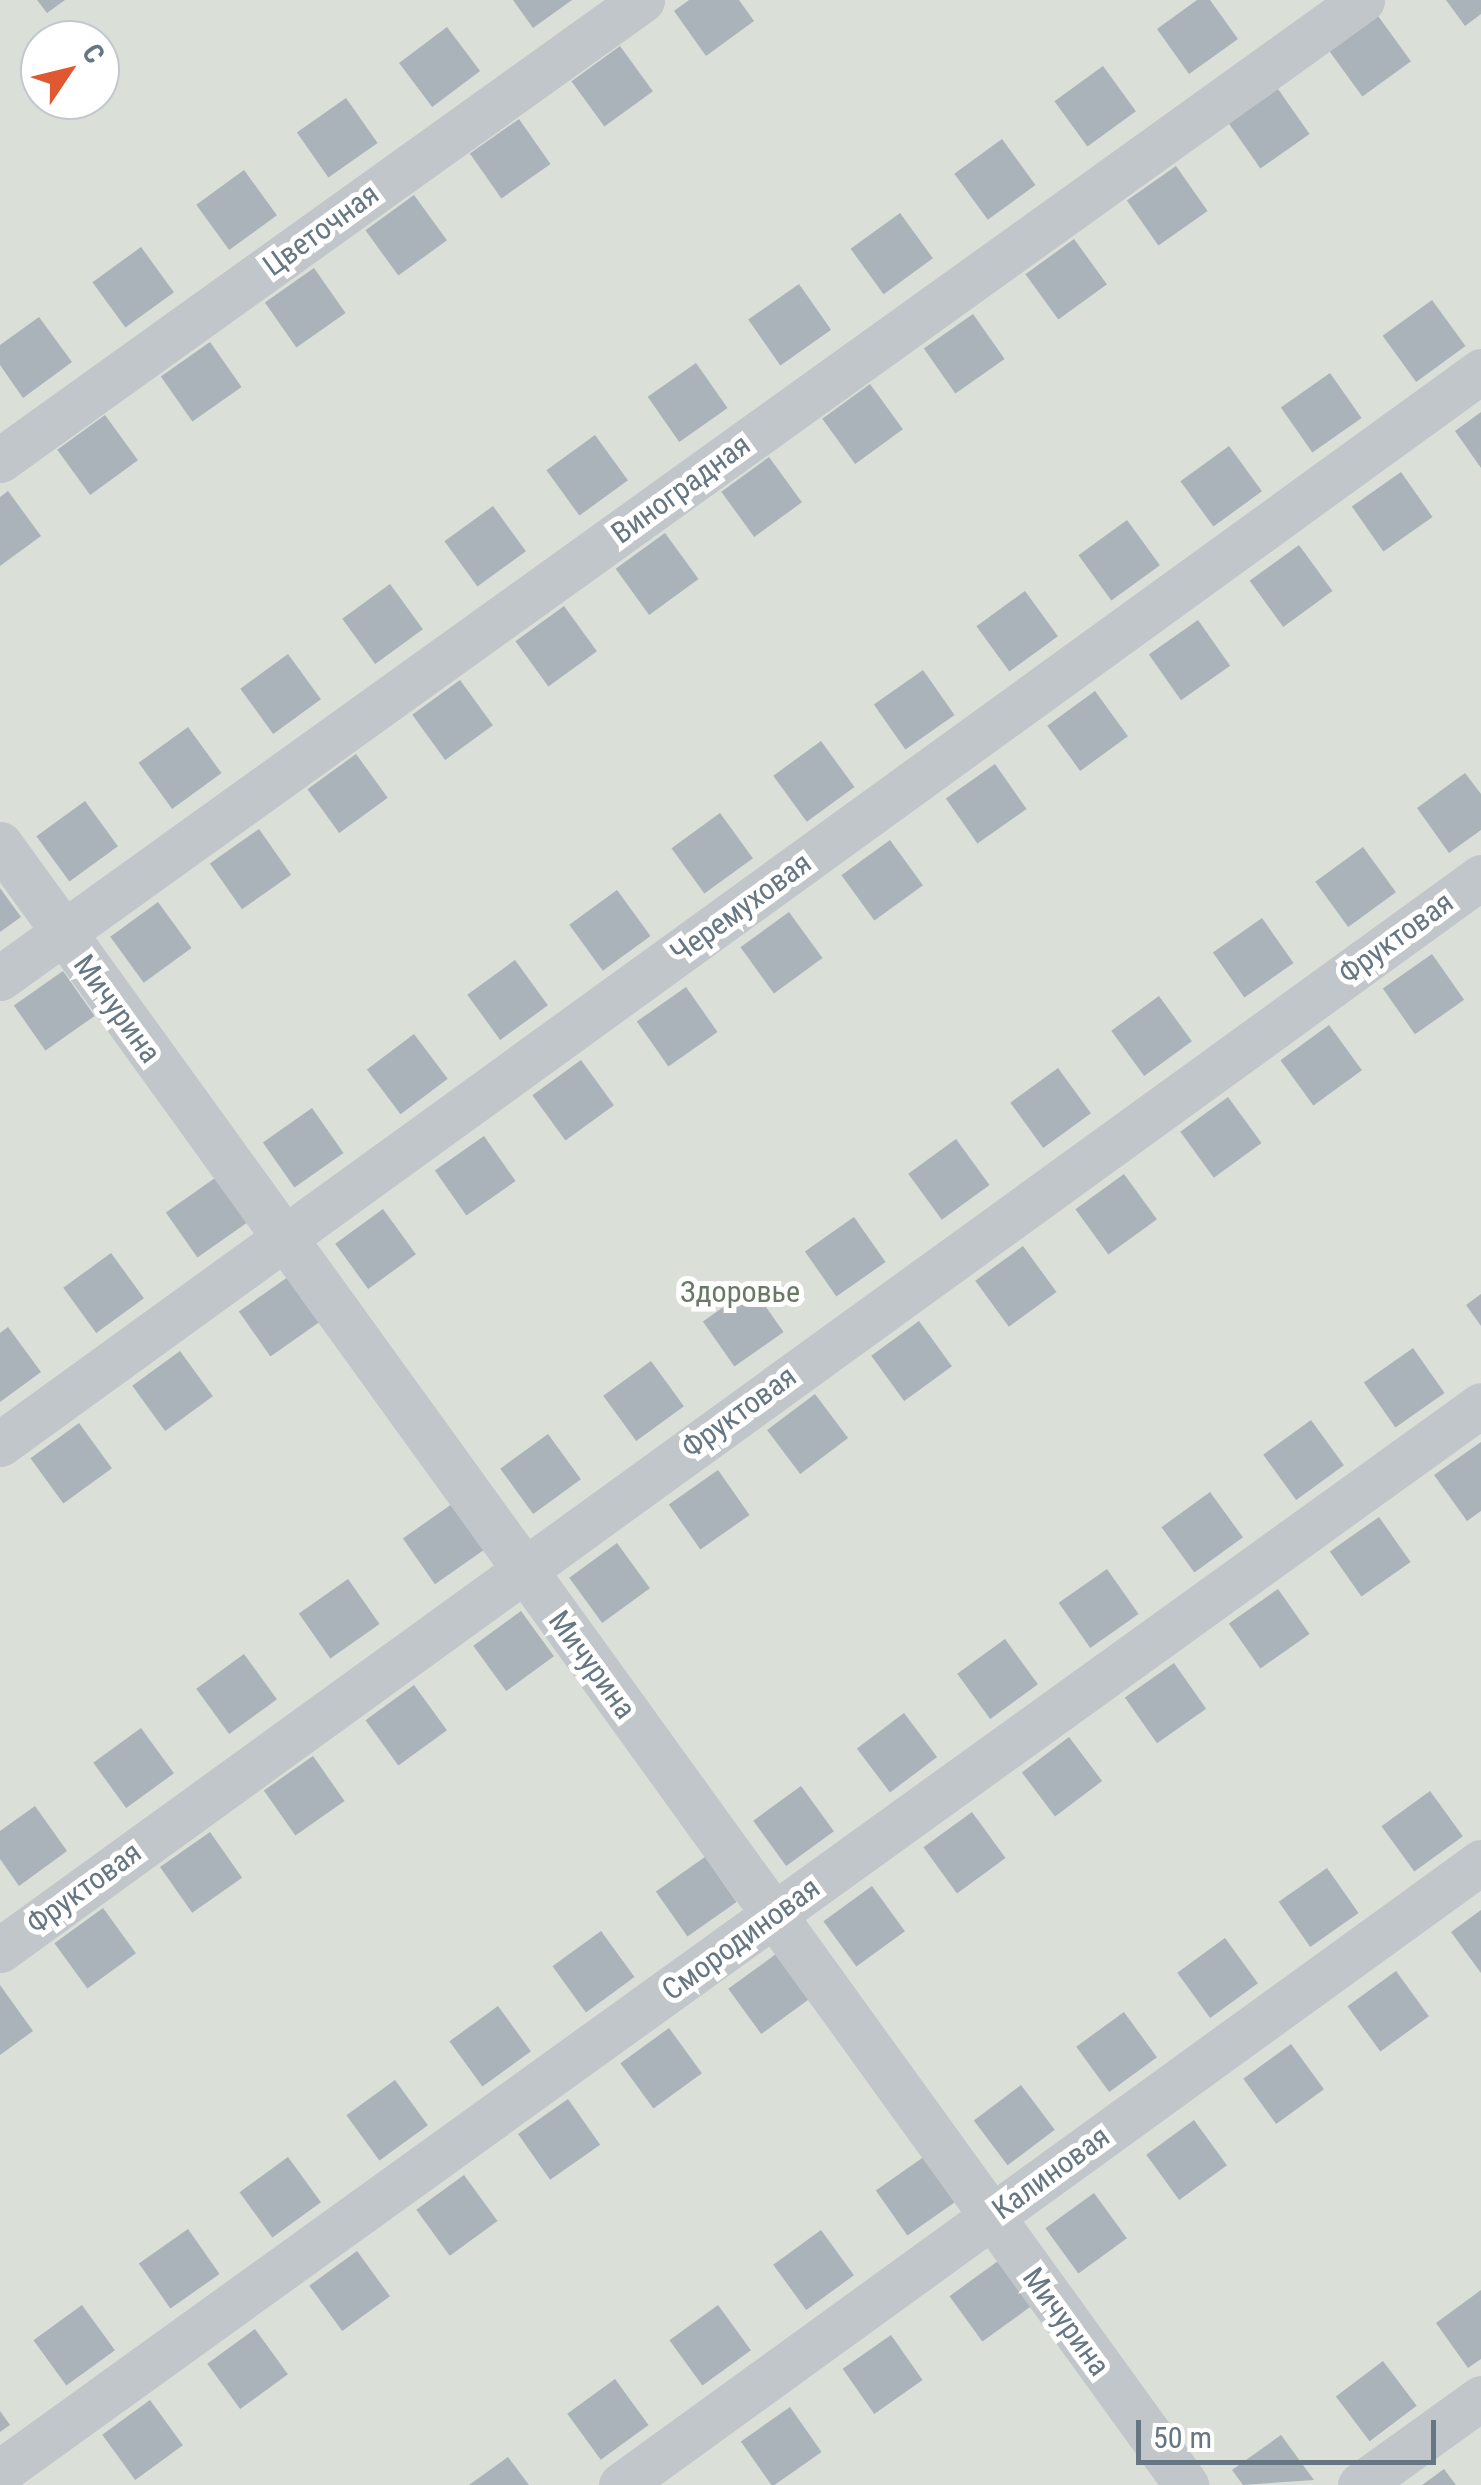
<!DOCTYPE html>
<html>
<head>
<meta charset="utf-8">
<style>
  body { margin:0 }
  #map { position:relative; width:1481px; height:2485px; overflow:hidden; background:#fafaf8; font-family:"Roboto Condensed",sans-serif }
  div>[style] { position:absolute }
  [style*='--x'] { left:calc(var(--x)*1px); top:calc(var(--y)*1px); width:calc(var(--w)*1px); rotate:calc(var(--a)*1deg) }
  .green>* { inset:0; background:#dadfd7 }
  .building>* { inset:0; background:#aab3b9; transform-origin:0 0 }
  .minor>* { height:45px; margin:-22.5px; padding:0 22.5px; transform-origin:22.5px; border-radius:22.5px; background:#c1c6ca }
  span { translate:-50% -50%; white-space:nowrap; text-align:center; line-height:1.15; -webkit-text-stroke:10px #fff; paint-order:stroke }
  .street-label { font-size:30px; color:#667682 }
  .park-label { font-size:30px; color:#687a64 }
  .north { position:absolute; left:20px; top:20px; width:100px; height:100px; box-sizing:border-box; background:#fff; border:2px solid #c2c8cd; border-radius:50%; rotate:55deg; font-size:28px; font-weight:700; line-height:40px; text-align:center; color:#667682 }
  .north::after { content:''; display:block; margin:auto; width:35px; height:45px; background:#e05832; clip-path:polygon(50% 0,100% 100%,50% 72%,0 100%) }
  .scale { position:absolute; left:1136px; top:2420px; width:300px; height:45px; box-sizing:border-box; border:5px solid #667682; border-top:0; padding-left:12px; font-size:30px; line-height:35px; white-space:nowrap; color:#667682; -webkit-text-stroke:8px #fff; paint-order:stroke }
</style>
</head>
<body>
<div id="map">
  <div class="green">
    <i style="clip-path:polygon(evenodd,0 0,1481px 0,1481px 2485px,0 2485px,0 0,40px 40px,100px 40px,100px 100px,40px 100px,40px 40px)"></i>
  </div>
  <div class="building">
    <i style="clip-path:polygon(37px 0,65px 0,47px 13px)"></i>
    <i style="clip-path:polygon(513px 0,572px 0,533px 28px)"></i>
    <i style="clip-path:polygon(689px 0,739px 0,754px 21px,706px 56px,674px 11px)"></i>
    <i style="clip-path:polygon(1197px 0,1210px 0,1238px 39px,1189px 74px,1157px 29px)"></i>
    <i style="clip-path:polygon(1446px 0,1481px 0,1481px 14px,1465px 26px)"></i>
    <i style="left:1378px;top:16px;width:56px;height:60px;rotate:54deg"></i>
    <i style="left:447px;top:27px;width:55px;height:60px;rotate:53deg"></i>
    <i style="left:620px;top:46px;width:56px;height:60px;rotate:54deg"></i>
    <i style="left:1103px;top:66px;width:56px;height:60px;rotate:54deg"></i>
    <i style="left:1278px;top:89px;width:55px;height:60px;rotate:55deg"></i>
    <i style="left:346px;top:98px;width:55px;height:60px;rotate:55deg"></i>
    <i style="left:519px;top:119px;width:55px;height:60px;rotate:55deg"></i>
    <i style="left:1002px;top:139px;width:57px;height:59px;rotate:54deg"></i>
    <i style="left:1176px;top:166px;width:55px;height:60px;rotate:55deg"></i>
    <i style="left:244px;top:170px;width:56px;height:59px;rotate:54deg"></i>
    <i style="left:414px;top:195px;width:56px;height:60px;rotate:54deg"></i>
    <i style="left:900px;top:213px;width:56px;height:61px;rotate:54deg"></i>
    <i style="left:1074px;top:239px;width:56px;height:60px;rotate:54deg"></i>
    <i style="left:141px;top:247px;width:56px;height:60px;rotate:54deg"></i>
    <i style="left:314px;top:268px;width:55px;height:60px;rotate:55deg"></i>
    <i style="left:799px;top:284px;width:56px;height:62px;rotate:55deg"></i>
    <i style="left:1432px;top:300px;width:57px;height:61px;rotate:54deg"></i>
    <i style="left:973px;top:314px;width:55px;height:60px;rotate:55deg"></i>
    <i style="clip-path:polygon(39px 317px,72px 362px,23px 398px,0 365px,0 345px)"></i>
    <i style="left:210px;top:342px;width:55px;height:60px;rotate:55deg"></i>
    <i style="left:696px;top:363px;width:55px;height:59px;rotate:55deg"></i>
    <i style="left:1330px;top:373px;width:55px;height:60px;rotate:55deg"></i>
    <i style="left:870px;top:384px;width:56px;height:59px;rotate:54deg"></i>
    <i style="clip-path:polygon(1481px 412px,1481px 468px,1455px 431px)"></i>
    <i style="left:105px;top:415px;width:56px;height:59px;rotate:54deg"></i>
    <i style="left:595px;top:435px;width:56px;height:60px;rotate:54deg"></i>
    <i style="left:1229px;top:446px;width:56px;height:60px;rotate:54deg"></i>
    <i style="left:769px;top:457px;width:56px;height:59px;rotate:54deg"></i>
    <i style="left:1401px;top:472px;width:55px;height:60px;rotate:55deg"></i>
    <i style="clip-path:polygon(8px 491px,41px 536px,0 566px,0 497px)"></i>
    <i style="left:493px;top:506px;width:56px;height:60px;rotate:54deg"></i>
    <i style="left:1127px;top:520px;width:56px;height:60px;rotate:54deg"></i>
    <i style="left:665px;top:533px;width:57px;height:61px;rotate:54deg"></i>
    <i style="left:1299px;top:545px;width:57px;height:61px;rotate:54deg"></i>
    <i style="left:390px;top:584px;width:56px;height:59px;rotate:54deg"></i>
    <i style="left:1025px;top:591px;width:56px;height:60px;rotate:54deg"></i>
    <i style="left:564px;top:606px;width:56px;height:60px;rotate:54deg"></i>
    <i style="left:1198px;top:620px;width:56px;height:60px;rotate:55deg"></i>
    <i style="left:288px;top:654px;width:56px;height:59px;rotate:54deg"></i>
    <i style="left:923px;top:670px;width:55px;height:60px;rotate:55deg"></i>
    <i style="left:460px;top:680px;width:56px;height:59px;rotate:54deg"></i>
    <i style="left:1095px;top:691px;width:56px;height:59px;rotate:54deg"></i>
    <i style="left:188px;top:727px;width:57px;height:61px;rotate:54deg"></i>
    <i style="left:821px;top:741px;width:57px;height:59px;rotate:54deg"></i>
    <i style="left:356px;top:754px;width:54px;height:60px;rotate:54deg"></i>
    <i style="left:995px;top:764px;width:55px;height:60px;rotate:55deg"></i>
    <i style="clip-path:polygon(1465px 773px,1481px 794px,1481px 830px,1449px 853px,1417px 808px)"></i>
    <i style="left:85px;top:801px;width:56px;height:60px;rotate:54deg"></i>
    <i style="left:720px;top:813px;width:56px;height:60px;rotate:54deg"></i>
    <i style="left:259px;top:829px;width:56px;height:60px;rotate:55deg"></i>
    <i style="left:890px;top:840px;width:56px;height:60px;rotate:54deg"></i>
    <i style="left:1363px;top:847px;width:56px;height:59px;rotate:54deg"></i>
    <i style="clip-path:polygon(0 888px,21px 917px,0 932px)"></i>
    <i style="left:617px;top:890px;width:57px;height:59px;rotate:54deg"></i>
    <i style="left:158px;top:902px;width:57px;height:59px;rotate:54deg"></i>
    <i style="left:789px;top:912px;width:57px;height:60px;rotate:54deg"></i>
    <i style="left:1262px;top:918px;width:55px;height:60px;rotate:55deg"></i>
    <i style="left:1432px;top:954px;width:56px;height:60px;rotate:55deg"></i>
    <i style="left:515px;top:960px;width:56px;height:59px;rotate:54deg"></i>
    <i style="left:63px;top:971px;width:55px;height:60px;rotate:55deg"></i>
    <i style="left:686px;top:987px;width:55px;height:60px;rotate:55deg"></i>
    <i style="left:1159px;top:996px;width:56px;height:59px;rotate:54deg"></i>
    <i style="left:1329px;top:1025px;width:56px;height:60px;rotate:54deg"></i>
    <i style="left:414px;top:1034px;width:56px;height:59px;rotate:53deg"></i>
    <i style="left:581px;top:1060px;width:56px;height:60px;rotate:54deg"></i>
    <i style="left:1058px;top:1068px;width:56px;height:59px;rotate:54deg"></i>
    <i style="left:1228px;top:1097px;width:57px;height:59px;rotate:54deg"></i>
    <i style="left:312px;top:1108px;width:55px;height:60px;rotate:55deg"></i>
    <i style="left:484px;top:1136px;width:55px;height:60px;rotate:55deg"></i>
    <i style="left:956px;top:1139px;width:57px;height:59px;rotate:54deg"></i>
    <i style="left:1124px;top:1174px;width:56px;height:60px;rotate:54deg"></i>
    <i style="left:215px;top:1178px;width:55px;height:60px;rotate:55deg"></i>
    <i style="left:383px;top:1209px;width:56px;height:59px;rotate:54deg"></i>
    <i style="left:854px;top:1217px;width:55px;height:60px;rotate:55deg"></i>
    <i style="left:1023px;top:1246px;width:57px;height:59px;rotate:54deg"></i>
    <i style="left:111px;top:1253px;width:56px;height:59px;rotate:54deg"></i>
    <i style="left:288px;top:1277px;width:55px;height:60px;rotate:55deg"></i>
    <i style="left:752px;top:1287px;width:55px;height:60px;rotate:55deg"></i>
    <i style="clip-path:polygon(1481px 1294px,1481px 1326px,1466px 1305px)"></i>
    <i style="left:919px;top:1321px;width:56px;height:59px;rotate:54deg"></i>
    <i style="clip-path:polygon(8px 1327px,41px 1372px,0 1402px,0 1333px)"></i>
    <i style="left:1413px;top:1348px;width:55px;height:60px;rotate:55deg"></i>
    <i style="left:180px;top:1351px;width:56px;height:59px;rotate:54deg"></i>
    <i style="left:651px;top:1361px;width:56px;height:59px;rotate:54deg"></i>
    <i style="left:815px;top:1394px;width:55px;height:60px;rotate:53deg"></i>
    <i style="left:1311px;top:1420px;width:56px;height:59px;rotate:54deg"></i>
    <i style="left:79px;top:1423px;width:56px;height:60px;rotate:54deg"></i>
    <i style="left:548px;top:1434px;width:56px;height:59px;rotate:54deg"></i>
    <i style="clip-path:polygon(1481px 1442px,1481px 1511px,1467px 1521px,1434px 1475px)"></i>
    <i style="left:718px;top:1470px;width:55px;height:60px;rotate:55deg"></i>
    <i style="left:1210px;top:1492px;width:56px;height:60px;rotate:54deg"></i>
    <i style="left:452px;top:1504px;width:56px;height:60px;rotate:55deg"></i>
    <i style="left:1379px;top:1517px;width:55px;height:60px;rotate:55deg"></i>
    <i style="left:617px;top:1543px;width:56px;height:59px;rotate:54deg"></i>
    <i style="left:1107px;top:1569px;width:55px;height:59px;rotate:55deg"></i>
    <i style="left:348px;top:1579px;width:55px;height:60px;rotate:55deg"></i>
    <i style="left:1278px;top:1589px;width:55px;height:60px;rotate:55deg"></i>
    <i style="left:521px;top:1611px;width:56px;height:59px;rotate:54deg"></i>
    <i style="left:1005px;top:1639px;width:56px;height:59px;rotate:54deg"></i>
    <i style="left:244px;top:1654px;width:56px;height:59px;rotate:54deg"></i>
    <i style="left:1174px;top:1663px;width:56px;height:60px;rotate:55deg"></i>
    <i style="left:414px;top:1685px;width:56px;height:60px;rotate:54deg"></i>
    <i style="left:904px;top:1713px;width:55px;height:59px;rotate:53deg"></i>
    <i style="left:141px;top:1728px;width:56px;height:59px;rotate:54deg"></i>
    <i style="left:1069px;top:1737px;width:55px;height:59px;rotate:53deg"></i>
    <i style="left:313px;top:1756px;width:55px;height:60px;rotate:55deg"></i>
    <i style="left:801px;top:1786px;width:56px;height:59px;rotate:54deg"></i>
    <i style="left:1430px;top:1791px;width:56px;height:60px;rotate:54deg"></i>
    <i style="clip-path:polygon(35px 1806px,67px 1851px,19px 1886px,0 1859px,0 1831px)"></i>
    <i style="left:972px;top:1812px;width:57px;height:60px;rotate:54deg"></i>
    <i style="left:210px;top:1832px;width:56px;height:61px;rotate:55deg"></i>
    <i style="left:705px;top:1857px;width:55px;height:60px;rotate:55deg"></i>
    <i style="left:1327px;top:1868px;width:55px;height:59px;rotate:55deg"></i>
    <i style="left:872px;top:1886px;width:56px;height:60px;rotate:54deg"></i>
    <i style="left:103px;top:1908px;width:56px;height:60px;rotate:54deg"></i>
    <i style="clip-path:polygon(1481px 1910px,1481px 1973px,1451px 1932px)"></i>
    <i style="left:601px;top:1931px;width:57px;height:60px;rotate:54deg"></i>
    <i style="left:1225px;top:1938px;width:56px;height:59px;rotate:54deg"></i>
    <i style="left:776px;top:1954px;width:56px;height:59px;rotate:54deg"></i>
    <i style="left:1396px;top:1971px;width:56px;height:60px;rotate:54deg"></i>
    <i style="clip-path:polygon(0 1985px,33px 2031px,0 2055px)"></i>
    <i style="left:498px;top:2006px;width:56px;height:60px;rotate:54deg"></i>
    <i style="left:1124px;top:2012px;width:56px;height:59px;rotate:54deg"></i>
    <i style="left:669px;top:2028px;width:56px;height:60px;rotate:54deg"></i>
    <i style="left:1291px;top:2044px;width:56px;height:59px;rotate:54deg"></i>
    <i style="left:395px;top:2080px;width:56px;height:60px;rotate:54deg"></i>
    <i style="left:1021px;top:2085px;width:56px;height:59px;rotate:53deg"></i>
    <i style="left:568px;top:2099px;width:56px;height:61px;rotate:55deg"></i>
    <i style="left:1194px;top:2120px;width:56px;height:59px;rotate:54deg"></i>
    <i style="left:925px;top:2156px;width:55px;height:60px;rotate:55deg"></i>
    <i style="left:288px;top:2157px;width:56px;height:60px;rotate:54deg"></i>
    <i style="left:464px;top:2175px;width:57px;height:59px;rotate:54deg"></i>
    <i style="left:1094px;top:2193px;width:56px;height:60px;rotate:54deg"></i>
    <i style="left:188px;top:2229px;width:55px;height:60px;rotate:55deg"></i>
    <i style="left:821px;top:2230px;width:56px;height:59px;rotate:54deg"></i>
    <i style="left:357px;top:2251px;width:56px;height:59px;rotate:54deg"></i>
    <i style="left:998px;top:2261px;width:56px;height:60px;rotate:54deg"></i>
    <i style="clip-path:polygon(1481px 2290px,1481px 2359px,1468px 2368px,1436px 2323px)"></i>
    <i style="left:82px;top:2305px;width:56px;height:60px;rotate:54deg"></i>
    <i style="left:718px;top:2305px;width:56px;height:60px;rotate:54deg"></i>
    <i style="left:255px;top:2329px;width:56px;height:59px;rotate:54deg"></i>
    <i style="left:891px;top:2335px;width:55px;height:59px;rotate:55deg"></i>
    <i style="left:1383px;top:2361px;width:56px;height:59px;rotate:53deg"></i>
    <i style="left:615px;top:2379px;width:57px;height:59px;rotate:54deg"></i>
    <i style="left:150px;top:2400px;width:56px;height:59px;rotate:54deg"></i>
    <i style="left:790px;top:2407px;width:55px;height:60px;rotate:55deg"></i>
    <i style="clip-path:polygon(0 2411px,10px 2425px,0 2432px)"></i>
    <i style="clip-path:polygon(1281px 2435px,1314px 2480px,1243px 2485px,1232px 2470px)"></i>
    <i style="clip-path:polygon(508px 2457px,529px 2485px,469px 2485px)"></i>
    <i style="clip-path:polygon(1444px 2469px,1456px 2485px,1422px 2485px)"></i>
  </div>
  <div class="minor">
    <i style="--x:0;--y:460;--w:790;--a:-35.62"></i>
    <i style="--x:0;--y:844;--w:2025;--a:54.14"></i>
    <i style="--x:0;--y:978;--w:1677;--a:-35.68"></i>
    <i style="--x:0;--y:1444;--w:1829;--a:-35.92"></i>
    <i style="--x:0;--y:1950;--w:1829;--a:-35.92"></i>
    <i style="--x:0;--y:2472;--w:1825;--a:-35.77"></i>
    <i style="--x:621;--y:2485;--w:1062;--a:-35.92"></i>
    <i style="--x:1360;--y:2485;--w:149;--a:-35.7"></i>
  </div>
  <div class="street-label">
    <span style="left:321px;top:230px;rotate:-36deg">Цветочная</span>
    <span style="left:681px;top:489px;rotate:-36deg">Виноградная</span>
    <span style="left:741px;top:908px;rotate:-36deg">Черемуховая</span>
    <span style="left:1396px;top:938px;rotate:-36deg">Фруктовая</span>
    <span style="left:117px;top:1009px;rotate:54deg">Мичурина</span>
    <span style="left:739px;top:1412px;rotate:-36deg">Фруктовая</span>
    <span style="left:592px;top:1665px;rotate:54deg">Мичурина</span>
    <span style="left:84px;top:1888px;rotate:-36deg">Фруктовая</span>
    <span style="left:741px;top:1939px;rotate:-36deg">Смородиновая</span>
    <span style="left:1051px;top:2173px;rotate:-36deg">Калиновая</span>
    <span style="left:1066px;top:2322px;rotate:54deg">Мичурина</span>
  </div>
  <div class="park-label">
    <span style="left:740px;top:1292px">Здоровье</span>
  </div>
  <div class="north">С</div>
  <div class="scale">50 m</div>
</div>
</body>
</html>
